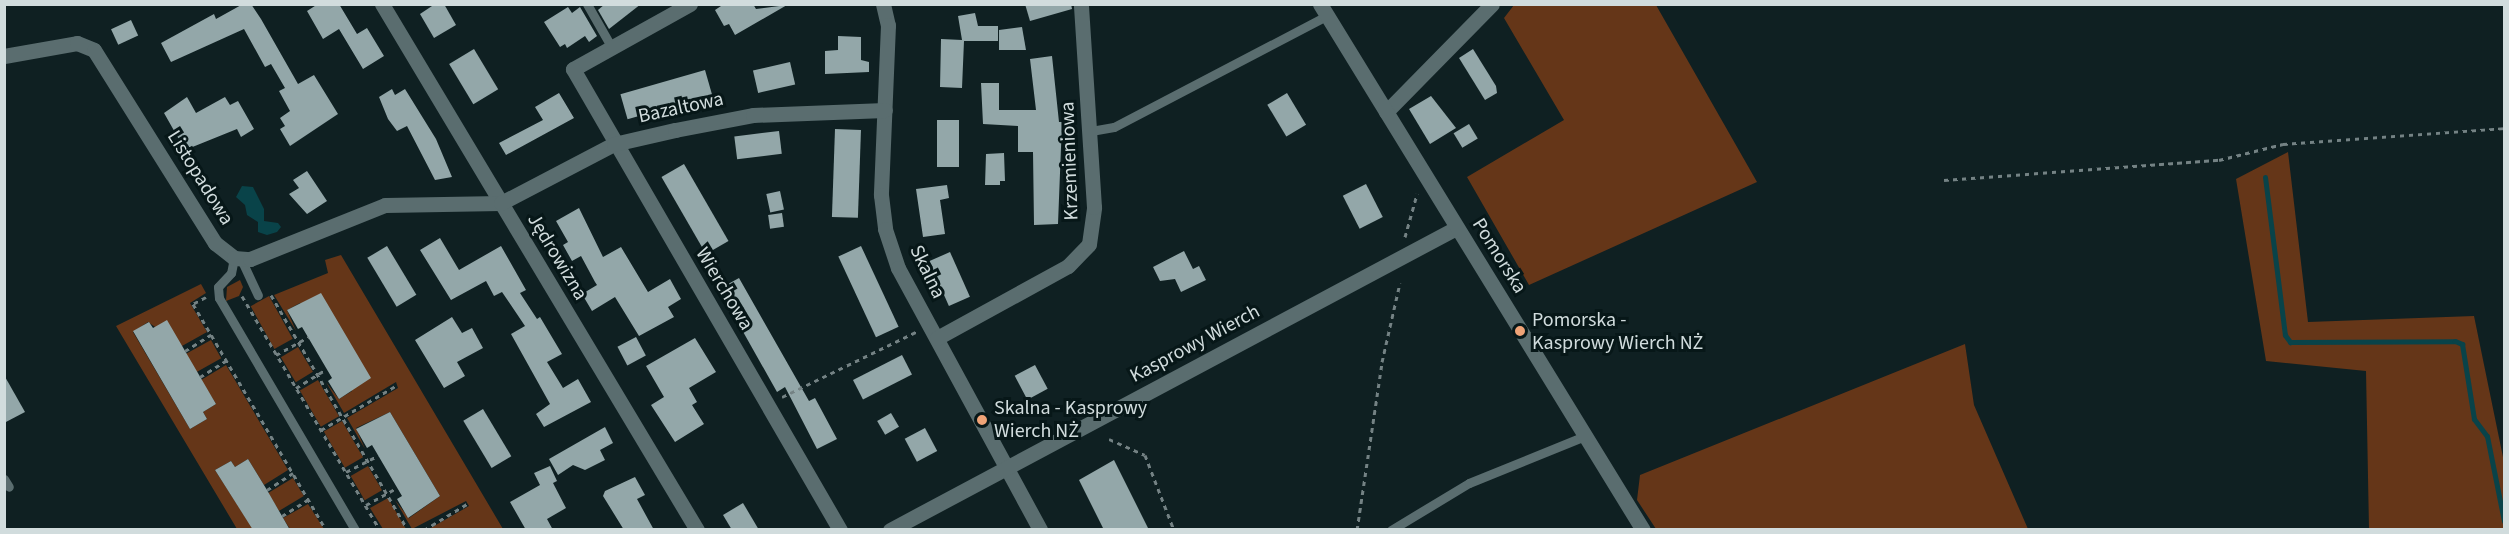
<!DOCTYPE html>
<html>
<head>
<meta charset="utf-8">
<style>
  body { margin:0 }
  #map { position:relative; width:2509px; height:534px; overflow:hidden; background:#0f2022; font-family:"Source Sans 3",sans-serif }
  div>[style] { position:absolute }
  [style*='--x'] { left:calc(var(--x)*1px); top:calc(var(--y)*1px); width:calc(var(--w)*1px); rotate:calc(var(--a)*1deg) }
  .green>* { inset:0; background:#653618; transform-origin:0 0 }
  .water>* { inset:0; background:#094349 }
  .stream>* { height:5px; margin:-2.5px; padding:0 2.5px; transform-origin:2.5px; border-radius:2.5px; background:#094349 }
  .building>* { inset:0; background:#93a7a9; transform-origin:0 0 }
  .path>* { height:3px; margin-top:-1.5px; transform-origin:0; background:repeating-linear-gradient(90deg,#748284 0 4.5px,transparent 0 9px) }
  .service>* { height:9px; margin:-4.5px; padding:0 4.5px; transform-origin:4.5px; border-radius:4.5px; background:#5a6d6f }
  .minor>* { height:15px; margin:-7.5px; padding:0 7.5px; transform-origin:7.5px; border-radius:7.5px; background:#5a6d6f }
  .tertiary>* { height:15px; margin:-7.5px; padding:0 7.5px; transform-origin:7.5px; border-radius:7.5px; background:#5a6d6f }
  .dots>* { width:16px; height:16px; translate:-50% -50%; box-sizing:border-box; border:3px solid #071718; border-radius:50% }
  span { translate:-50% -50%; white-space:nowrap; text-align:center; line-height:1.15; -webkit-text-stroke:6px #071718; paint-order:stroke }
  .street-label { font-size:20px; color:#d1dcdd }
  .poi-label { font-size:20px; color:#d1dcdd }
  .left { translate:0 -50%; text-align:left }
  .frame { position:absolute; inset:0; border:6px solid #d1dcdd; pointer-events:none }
</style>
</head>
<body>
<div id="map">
  <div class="green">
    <i style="clip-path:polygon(1656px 5px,1757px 182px,1529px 285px,1467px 177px,1564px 120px,1504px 18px,1514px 5px)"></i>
    <i style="clip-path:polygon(2288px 152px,2308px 322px,2474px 316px,2504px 462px,2504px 529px,2369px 529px,2366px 371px,2266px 361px,2236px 179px)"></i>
    <i style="clip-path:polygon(341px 255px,503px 529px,429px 529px,469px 506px,466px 501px,412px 529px,395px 500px,409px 518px,440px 496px,390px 412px,356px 428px,365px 449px,347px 418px,398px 388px,396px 382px,344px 413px,326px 382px,339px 399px,352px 391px,300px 303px,287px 310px,296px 331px,274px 295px,328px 273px,325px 260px)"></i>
    <i style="clip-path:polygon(240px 280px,243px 287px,239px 296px,226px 301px,227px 287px)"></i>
    <i style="clip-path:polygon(201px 284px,206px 293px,190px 303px,207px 332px,182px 346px,148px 322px,133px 332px,190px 429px,207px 419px,203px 412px,216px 404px,201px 380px,226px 365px,288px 470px,264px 485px,248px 459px,235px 467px,231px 461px,215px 470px,253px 529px,237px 529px,116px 326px)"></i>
    <i style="left:269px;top:296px;width:49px;height:21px;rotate:61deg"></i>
    <i style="left:211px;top:340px;width:21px;height:29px;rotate:61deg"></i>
    <i style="clip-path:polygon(1965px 344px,1974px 405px,2028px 529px,1656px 529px,1637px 500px,1640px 475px)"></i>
    <i style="left:298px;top:347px;width:29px;height:20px;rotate:59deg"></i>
    <i style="left:318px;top:380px;width:42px;height:21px;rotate:60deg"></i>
    <i style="left:342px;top:421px;width:42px;height:21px;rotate:60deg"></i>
    <i style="left:368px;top:466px;width:28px;height:20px;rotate:60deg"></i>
    <i style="left:293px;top:478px;width:21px;height:29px;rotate:59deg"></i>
    <i style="clip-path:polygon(388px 498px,406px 529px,383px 529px,370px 508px)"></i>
    <i style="clip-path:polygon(308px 504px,324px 529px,290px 529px,283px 518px)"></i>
  </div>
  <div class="water">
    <i style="clip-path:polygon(242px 186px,253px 187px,264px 209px,264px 221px,278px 223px,281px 227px,277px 232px,267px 235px,258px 232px,258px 222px,247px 215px,245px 205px,236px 197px)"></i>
  </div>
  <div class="stream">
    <i style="--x:2265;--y:177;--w:159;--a:82.8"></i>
    <i style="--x:2285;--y:335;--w:9;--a:54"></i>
    <i style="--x:2290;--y:342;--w:165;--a:-0.3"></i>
    <i style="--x:2455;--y:341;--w:8;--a:23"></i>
    <i style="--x:2462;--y:344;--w:76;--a:80.9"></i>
    <i style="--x:2474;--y:419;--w:21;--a:53"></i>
    <i style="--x:2487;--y:436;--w:87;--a:78.7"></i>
  </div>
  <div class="building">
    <i style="clip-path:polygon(243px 4px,251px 4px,261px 19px,298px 84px,314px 75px,338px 114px,290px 146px,280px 129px,285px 126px,280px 118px,290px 111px,279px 91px,285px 88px,271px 64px,265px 67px,244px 29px,171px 62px,161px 43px,214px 14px,216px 19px)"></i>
    <i style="clip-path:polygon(318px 4px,339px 4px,357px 34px,367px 28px,384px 56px,363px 69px,339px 29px,323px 39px,307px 11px)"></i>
    <i style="clip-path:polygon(435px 4px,444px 4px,456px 25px,434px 38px,420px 14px)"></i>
    <i style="clip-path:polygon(605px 4px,641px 4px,609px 29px,598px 10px)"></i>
    <i style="clip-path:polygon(724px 4px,753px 4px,756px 9px,787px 5px,735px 35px,729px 24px,724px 26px,715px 10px)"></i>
    <i style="clip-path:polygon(1025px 4px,1071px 4px,1072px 9px,1030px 21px)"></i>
    <i style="clip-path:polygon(568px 7px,572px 13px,580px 7px,597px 36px,589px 42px,585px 36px,567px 48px,565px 44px,560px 47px,544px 22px)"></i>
    <i style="clip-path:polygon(975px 13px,978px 26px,998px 26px,998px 41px,964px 41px,962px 88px,940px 87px,941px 39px,962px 40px,958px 16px)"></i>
    <i style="left:131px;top:20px;width:17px;height:22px;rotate:65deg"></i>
    <i style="clip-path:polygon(1022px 27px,1026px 50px,999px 50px,999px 30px)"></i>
    <i style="clip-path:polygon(838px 36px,861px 37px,861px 60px,869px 62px,869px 72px,825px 74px,825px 51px,838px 50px)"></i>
    <i style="left:474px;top:49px;width:47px;height:29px;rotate:59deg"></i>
    <i style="clip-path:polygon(1473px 49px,1496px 86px,1497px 93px,1485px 100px,1459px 58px)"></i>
    <i style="clip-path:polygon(1052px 56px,1059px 122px,1062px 122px,1058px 224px,1034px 225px,1033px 152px,1018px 152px,1018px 126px,983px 124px,981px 83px,999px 83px,999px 110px,1036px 110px,1030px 59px)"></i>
    <i style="left:790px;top:62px;width:23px;height:38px;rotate:77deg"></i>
    <i style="left:705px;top:70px;width:26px;height:88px;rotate:74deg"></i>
    <i style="clip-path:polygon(392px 89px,395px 95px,405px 89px,436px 139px,452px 177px,435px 180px,407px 126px,397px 131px,388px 119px,379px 97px)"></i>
    <i style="clip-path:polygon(559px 93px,574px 118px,506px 155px,499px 143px,543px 120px,535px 107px)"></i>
    <i style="left:1287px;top:93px;width:37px;height:23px;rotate:59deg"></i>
    <i style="clip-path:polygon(1431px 96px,1456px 128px,1430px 144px,1409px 109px)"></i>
    <i style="clip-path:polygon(187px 97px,196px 113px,225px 97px,230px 105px,238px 101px,254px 129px,241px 137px,237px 129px,185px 150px,164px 113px)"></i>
    <i style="left:937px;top:120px;width:22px;height:47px"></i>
    <i style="left:1469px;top:124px;width:17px;height:18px;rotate:59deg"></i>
    <i style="left:835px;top:129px;width:26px;height:88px;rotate:2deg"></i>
    <i style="left:779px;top:131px;width:23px;height:45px;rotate:83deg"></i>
    <i style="clip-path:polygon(1004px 153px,1005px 181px,1000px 181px,1000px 185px,985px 185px,986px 154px)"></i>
    <i style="left:684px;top:164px;width:89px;height:26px;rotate:60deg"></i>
    <i style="clip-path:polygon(307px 171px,327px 201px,307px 214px,289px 194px,299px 188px,293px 180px)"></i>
    <i style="left:1366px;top:184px;width:37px;height:26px;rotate:63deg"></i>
    <i style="clip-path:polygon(947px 185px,949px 198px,940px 200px,945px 234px,923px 237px,916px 189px)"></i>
    <i style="left:780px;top:191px;width:19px;height:14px;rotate:78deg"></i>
    <i style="clip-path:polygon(579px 208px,603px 257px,621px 247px,648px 292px,670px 279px,681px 299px,668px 307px,674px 317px,639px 336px,615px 297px,592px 311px,582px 294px,597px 285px,595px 282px,581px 256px,572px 261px,563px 245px,568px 242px,556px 221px)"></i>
    <i style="left:782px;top:213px;width:14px;height:14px;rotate:82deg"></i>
    <i style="clip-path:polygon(440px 238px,459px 270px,501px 246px,526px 290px,520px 293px,537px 319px,540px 317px,562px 354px,547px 362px,563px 388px,578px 379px,591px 402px,544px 427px,536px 414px,550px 404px,511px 334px,525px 326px,502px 292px,494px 296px,486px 281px,451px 300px,420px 250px)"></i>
    <i style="left:387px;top:246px;width:57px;height:23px;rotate:59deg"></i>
    <i style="left:861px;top:246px;width:89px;height:25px;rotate:65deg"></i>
    <i style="clip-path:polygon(1184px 251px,1193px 269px,1199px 266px,1206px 280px,1181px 292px,1175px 279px,1160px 281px,1153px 267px)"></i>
    <i style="left:950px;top:252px;width:49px;height:23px;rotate:66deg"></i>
    <i style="clip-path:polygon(739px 278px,809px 401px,815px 398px,837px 439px,817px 449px,785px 387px,777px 392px,719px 289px)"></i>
    <i style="clip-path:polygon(321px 293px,371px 378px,339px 399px,328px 381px,332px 378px,302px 327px,298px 329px,287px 310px)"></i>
    <i style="clip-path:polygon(452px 317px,462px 333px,472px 328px,483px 348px,457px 362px,465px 376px,444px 388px,415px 340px)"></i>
    <i style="clip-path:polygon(167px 320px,216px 404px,203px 412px,207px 419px,190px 429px,133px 331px,149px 322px,153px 328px)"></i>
    <i style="left:636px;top:337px;width:21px;height:21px;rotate:62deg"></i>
    <i style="clip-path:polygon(695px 338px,716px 372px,689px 388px,697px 402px,692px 405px,704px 424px,675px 442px,651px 405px,664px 397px,646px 366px)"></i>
    <i style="left:902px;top:355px;width:22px;height:55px;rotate:63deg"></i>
    <i style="left:1035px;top:365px;width:27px;height:23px;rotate:62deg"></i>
    <i style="clip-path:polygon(4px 375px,25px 412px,4px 423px)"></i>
    <i style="left:483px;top:409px;width:55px;height:23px;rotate:59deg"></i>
    <i style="clip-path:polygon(390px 412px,440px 496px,408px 518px,397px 499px,402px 496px,372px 445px,367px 448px,356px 429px)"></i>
    <i style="left:891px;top:413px;width:16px;height:16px;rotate:60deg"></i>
    <i style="clip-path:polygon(605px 427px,613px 443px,600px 450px,605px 460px,585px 470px,573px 465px,558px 475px,549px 459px)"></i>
    <i style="left:925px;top:428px;width:26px;height:23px;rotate:62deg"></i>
    <i style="clip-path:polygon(248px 459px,267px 490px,290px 530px,253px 530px,215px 470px,231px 461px,235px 467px)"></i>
    <i style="clip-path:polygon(1114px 460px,1149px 530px,1104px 530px,1079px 480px)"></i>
    <i style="clip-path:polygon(550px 466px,557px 481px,553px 483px,566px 508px,547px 519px,553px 530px,526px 530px,510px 502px,540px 485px,534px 473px)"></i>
    <i style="clip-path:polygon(635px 477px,645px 495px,637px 499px,654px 530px,624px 530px,603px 496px,605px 491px)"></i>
    <i style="clip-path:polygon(743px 503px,759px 530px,732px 530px,723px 515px)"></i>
  </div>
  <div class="path">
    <i style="--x:1944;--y:180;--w:276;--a:-4.2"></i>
    <i style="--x:2219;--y:160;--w:66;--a:-14"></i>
    <i style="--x:2283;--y:144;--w:222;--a:-4.1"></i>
    <i style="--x:1405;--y:237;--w:45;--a:-74.4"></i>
    <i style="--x:271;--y:295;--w:272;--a:59.8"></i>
    <i style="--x:242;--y:296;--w:272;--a:59.5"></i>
    <i style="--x:206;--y:297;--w:15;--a:152"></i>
    <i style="--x:193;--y:304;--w:262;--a:59.5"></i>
    <i style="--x:185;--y:351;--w:31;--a:-32"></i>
    <i style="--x:276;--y:355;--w:37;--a:-29"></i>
    <i style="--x:200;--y:377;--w:31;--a:-32"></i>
    <i style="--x:296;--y:388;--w:36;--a:-32"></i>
    <i style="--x:782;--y:397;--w:149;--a:-25.9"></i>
    <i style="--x:321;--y:430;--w:88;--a:-30.6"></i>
    <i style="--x:1109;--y:439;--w:39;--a:24"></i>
    <i style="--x:1145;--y:455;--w:80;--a:68.9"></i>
    <i style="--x:346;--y:472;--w:36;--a:-27"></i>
    <i style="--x:267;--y:490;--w:31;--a:-33"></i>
    <i style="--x:366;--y:505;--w:35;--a:-29"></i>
    <i style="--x:282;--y:516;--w:31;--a:-32"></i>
    <i style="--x:424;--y:530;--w:50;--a:-31.2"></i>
    <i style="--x:1357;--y:530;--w:170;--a:-81.5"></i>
    <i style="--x:1382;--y:362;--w:81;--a:-77.2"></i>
  </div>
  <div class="service">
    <i style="--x:587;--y:4;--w:51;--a:60.4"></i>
    <i style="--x:1091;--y:131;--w:23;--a:-10"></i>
    <i style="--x:1114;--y:127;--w:239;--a:-27.6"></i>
    <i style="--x:234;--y:258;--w:15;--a:101"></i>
    <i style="--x:231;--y:273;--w:19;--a:133"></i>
    <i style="--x:218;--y:287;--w:11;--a:85"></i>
    <i style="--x:219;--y:298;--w:269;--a:59.6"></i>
    <i style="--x:241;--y:259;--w:40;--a:65"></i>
    <i style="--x:4;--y:479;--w:9;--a:58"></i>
    <i style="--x:1391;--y:530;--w:91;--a:-31.1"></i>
    <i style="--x:1469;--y:483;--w:125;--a:-22.1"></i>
  </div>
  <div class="minor">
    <i style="--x:382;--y:4;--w:613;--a:59.08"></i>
    <i style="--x:690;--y:4;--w:134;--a:150.9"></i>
    <i style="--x:573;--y:69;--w:533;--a:59.92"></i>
    <i style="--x:883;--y:4;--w:22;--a:77"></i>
    <i style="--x:888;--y:25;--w:170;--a:92.4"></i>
    <i style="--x:881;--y:195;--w:34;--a:83"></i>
    <i style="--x:885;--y:229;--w:41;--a:71.6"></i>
    <i style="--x:898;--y:268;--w:298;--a:61.5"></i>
    <i style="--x:4;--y:56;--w:74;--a:-10.1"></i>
    <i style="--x:77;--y:43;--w:18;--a:22"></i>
    <i style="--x:94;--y:50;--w:228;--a:57.9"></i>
    <i style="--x:215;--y:243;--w:24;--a:38"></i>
    <i style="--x:234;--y:258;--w:16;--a:4"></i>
    <i style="--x:250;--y:259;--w:145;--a:-21.8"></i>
    <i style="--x:385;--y:205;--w:116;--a:-1"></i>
    <i style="--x:501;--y:203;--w:127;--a:-27.6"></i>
    <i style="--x:614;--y:144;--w:63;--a:-12.9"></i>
    <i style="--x:675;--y:130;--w:79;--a:-10.9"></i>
    <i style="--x:753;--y:115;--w:132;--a:-2.2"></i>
    <i style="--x:1386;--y:112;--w:151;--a:-45.5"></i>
    <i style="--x:937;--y:338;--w:149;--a:-28.8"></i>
    <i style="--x:1068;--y:266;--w:30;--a:-46"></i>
    <i style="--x:1089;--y:244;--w:37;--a:-82"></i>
    <i style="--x:1094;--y:207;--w:203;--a:-93.7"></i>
    <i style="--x:890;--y:530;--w:642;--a:-28.08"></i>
  </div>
  <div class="tertiary">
    <i style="--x:1320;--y:4;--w:617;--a:58.45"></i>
  </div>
  <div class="dots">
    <i style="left:1520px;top:331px;background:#efa377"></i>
    <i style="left:982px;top:420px;background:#efa377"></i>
  </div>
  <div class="street-label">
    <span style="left:681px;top:108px;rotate:-12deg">Bazaltowa</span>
    <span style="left:1070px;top:161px;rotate:-92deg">Krzemieniowa</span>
    <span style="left:200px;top:178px;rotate:58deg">Listopadowa</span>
    <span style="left:1499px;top:256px;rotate:58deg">Pomorska</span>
    <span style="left:557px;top:257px;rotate:59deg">Jędrowizna</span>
    <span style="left:927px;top:272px;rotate:64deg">Skalna</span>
    <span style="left:724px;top:289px;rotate:59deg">Wierchowa</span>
    <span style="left:1195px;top:344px;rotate:-28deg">Kasprowy Wierch</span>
  </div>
  <div class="poi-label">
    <span class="left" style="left:1532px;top:332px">Pomorska -<br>Kasprowy Wierch NŻ</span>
    <span class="left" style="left:994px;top:420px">Skalna - Kasprowy<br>Wierch NŻ</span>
  </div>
  <div class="frame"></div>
</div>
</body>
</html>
